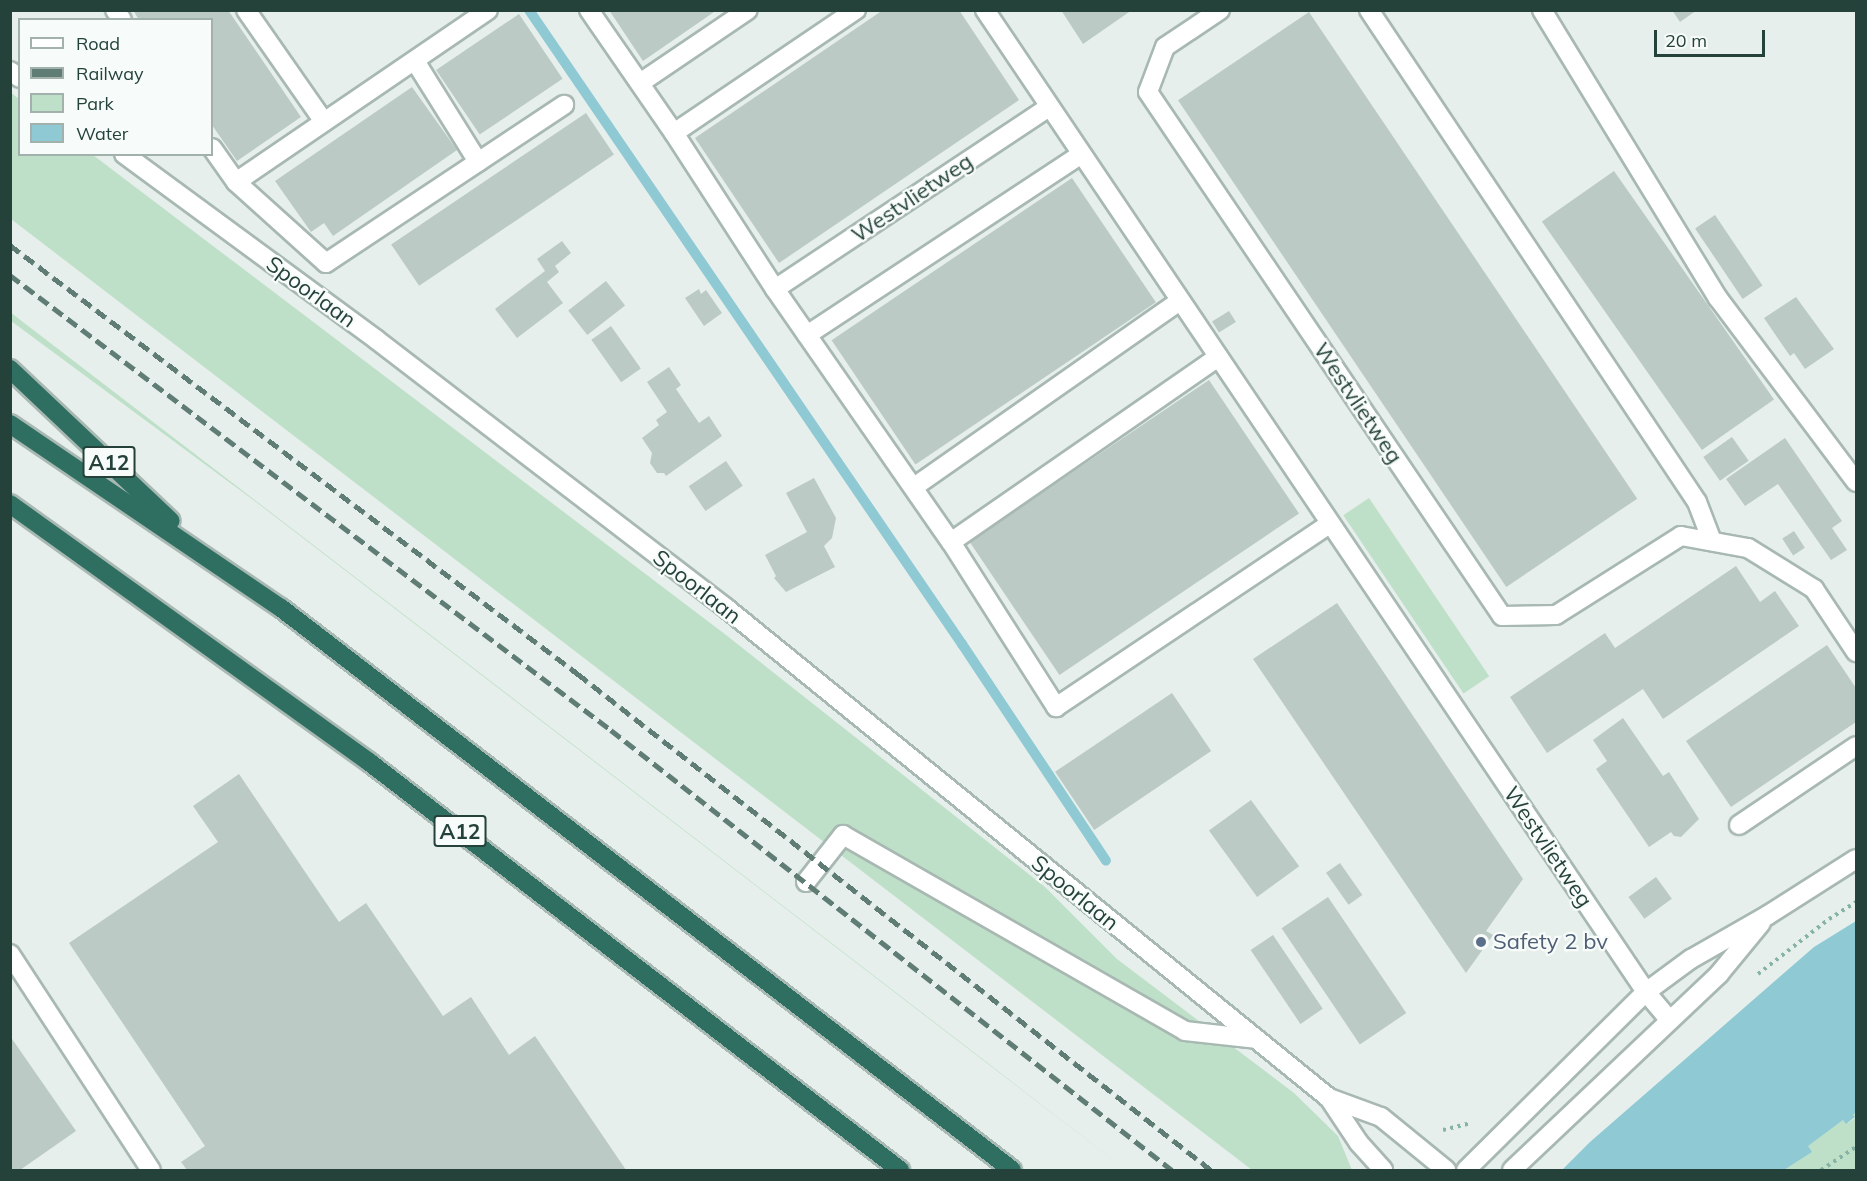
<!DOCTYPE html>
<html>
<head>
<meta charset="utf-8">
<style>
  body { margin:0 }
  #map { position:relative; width:1867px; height:1181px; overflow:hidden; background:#e6efeb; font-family:Mulish,sans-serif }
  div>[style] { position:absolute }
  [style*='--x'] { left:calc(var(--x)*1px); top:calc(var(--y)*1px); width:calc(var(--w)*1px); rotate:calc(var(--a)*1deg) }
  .green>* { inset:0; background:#bfe0c8; transform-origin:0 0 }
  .water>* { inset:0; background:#8ec9d4 }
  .stream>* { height:10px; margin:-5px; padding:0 5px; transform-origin:5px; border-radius:5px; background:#8ec9d4 }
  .building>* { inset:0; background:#bbcac4; transform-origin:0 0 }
  .path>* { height:4px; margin-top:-2px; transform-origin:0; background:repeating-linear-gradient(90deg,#86b3a5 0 3px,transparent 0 7.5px) }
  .roads { filter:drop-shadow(2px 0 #a8b8b2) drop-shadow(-2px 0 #a8b8b2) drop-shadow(0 2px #a8b8b2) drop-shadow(0 -2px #a8b8b2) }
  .service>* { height:18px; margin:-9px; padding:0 9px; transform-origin:9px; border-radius:9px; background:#fff }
  .minor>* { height:18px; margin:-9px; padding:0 9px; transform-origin:9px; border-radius:9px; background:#fff }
  .tertiary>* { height:18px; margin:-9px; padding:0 9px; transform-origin:9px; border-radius:9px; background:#fff }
  .motorway>* { height:18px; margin:-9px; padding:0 9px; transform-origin:9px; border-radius:9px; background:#2f6f62 }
  .rail>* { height:4.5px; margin-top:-2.25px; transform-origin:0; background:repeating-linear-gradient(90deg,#5f7d75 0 12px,transparent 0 18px) }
  .dots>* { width:16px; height:16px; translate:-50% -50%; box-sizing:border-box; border:3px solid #f7fbf9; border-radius:50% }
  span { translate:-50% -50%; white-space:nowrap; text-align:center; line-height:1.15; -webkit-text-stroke:4.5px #f7fbf9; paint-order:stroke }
  .shield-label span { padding:2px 4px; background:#f7fbf9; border:2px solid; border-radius:4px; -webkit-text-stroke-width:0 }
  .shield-label { font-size:21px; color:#24423a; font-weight:700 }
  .street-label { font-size:22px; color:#24423a }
  .service-label { font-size:22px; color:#4e5e75 }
  .left { translate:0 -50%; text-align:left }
  .frame { position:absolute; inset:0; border:12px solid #24423a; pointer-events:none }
  .legend { position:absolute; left:18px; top:18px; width:195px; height:138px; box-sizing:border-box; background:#f7fbf9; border:2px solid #a3b1ad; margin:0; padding:8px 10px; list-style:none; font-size:18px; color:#24423a }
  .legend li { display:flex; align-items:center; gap:12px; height:30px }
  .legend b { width:30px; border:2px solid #a3b1ad }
  .scale { position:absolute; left:1654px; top:30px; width:111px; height:27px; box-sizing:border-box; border:3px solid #24423a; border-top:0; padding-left:8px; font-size:18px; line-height:21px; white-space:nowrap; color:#24423a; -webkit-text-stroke:4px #f7fbf9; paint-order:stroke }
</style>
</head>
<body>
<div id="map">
  <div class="green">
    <i style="clip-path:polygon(10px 92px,19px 99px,20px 154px,93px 155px,726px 635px,1045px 887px,1117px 959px,1294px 1093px,1338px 1136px,1352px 1170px,1252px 1170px,11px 219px)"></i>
    <i style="clip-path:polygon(10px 312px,989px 1064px,1126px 1170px,260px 505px,11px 321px)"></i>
    <i style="left:1369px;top:498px;width:215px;height:31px;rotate:56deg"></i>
    <i style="clip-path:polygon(1856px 1112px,1856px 1170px,1784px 1170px,1811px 1152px,1807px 1146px,1843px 1120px,1848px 1123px,1855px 1118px,1853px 1115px)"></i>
  </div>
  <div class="water">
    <i style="clip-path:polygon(1856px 921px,1856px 1112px,1853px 1115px,1855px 1117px,1846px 1124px,1843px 1120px,1808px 1146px,1812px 1152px,1784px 1170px,1562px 1170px,1590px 1142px,1814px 947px)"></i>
  </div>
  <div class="stream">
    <i style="--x:529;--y:10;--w:768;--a:55.67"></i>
    <i style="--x:962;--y:644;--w:260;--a:56.4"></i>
  </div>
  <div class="building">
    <i style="clip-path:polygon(133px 10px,228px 10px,301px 117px,237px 161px,212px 125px,212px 20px,139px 20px)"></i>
    <i style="clip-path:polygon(609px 10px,717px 10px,643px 61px)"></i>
    <i style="clip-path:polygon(883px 10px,959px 10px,1019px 100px,779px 263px,695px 138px)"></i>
    <i style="clip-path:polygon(1061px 10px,1132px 10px,1083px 44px)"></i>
    <i style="clip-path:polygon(1672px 10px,1697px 10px,1680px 22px)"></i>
    <i style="left:1309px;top:12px;width:587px;height:158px;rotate:56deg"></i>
    <i style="left:519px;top:14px;width:78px;height:100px;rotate:56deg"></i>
    <i style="clip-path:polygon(412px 87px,457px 150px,333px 236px,324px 223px,311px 232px,275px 181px)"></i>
    <i style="left:586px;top:113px;width:50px;height:235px;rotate:56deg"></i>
    <i style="left:1614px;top:171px;width:279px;height:88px;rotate:55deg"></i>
    <i style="left:1072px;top:178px;width:150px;height:290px;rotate:56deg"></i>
    <i style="left:1715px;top:215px;width:85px;height:24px;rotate:56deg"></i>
    <i style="clip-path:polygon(562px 241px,571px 253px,555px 266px,559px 272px,547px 282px,563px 303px,517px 338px,495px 309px,545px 271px,537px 259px)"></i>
    <i style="left:606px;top:281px;width:31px;height:48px;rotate:52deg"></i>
    <i style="clip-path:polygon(699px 289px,701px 294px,706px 290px,722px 313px,704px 326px,685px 298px)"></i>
    <i style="clip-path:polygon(1796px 297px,1834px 349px,1805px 369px,1794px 353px,1790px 356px,1764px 318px)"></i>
    <i style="left:1229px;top:311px;width:13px;height:20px;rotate:58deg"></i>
    <i style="left:611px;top:326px;width:52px;height:24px;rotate:55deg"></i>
    <i style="clip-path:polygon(669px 367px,681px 385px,676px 389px,699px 423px,709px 416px,722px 436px,666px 476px,664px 473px,657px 473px,650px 463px,652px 453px,642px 438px,659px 425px,656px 420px,667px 412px,647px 382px)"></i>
    <i style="left:1209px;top:380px;width:161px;height:289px;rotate:56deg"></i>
    <i style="left:1732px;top:437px;width:29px;height:35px;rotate:55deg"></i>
    <i style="clip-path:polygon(1785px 438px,1842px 521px,1832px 528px,1847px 550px,1831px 560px,1778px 484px,1745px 506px,1726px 479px)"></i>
    <i style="left:726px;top:461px;width:30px;height:45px;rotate:56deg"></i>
    <i style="clip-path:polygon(814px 478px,836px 518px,832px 538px,824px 546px,835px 567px,786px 592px,774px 578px,776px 576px,765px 555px,807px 532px,786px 493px)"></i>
    <i style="left:1794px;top:531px;width:20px;height:14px;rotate:57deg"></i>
    <i style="clip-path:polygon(1736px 566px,1760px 602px,1775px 591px,1799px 626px,1663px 719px,1643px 689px,1547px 753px,1510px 697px,1605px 633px,1615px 648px)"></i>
    <i style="clip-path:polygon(1337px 603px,1523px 879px,1486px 931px,1493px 935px,1466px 973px,1253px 659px)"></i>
    <i style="clip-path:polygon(1827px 645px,1856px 688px,1856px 722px,1731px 807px,1686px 741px)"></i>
    <i style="left:1172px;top:693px;width:70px;height:141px;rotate:56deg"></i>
    <i style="clip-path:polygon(1623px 718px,1663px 776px,1669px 772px,1699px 819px,1681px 837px,1674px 836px,1671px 832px,1649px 847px,1596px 769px,1607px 761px,1593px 740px)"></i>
    <i style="clip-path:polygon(239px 774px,339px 922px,366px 903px,443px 1016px,471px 997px,509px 1055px,535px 1036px,626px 1170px,187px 1170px,181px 1162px,205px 1146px,69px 943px,218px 842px,193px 806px)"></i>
    <i style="left:1251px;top:800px;width:82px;height:52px;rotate:54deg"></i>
    <i style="left:1340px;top:863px;width:39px;height:17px;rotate:55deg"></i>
    <i style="left:1656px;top:877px;width:27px;height:34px;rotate:54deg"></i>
    <i style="left:1328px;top:897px;width:140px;height:56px;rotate:56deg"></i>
    <i style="left:1273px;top:935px;width:89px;height:27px;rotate:56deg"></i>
    <i style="clip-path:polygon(10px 1036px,76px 1131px,20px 1170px,10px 1170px)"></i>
  </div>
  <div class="path">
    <i style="--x:1758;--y:974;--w:90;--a:-37.8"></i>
    <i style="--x:1829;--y:919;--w:32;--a:-32"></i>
    <i style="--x:1443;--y:1130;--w:29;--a:-14"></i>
    <i style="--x:1821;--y:1170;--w:42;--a:-33.3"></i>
  </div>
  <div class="roads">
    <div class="service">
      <i style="--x:115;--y:10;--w:12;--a:55"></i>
      <i style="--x:246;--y:10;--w:136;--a:55.1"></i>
      <i style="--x:589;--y:10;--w:150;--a:55.4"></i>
      <i style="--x:674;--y:133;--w:186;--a:57.1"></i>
      <i style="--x:775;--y:289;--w:308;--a:55.2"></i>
      <i style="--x:951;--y:542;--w:196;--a:57.5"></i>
      <i style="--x:1056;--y:707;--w:329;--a:-33.8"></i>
      <i style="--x:985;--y:10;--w:1184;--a:56.05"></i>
      <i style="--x:1646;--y:992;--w:35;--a:50"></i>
      <i style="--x:1220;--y:10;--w:66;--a:146.1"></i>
      <i style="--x:1165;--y:47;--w:48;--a:110.7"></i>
      <i style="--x:1148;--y:92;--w:632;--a:55.96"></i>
      <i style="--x:1502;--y:616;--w:54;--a:-1.1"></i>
      <i style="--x:1556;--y:615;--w:148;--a:-32.3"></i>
      <i style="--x:1681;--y:536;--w:68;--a:10.2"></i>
      <i style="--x:1748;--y:548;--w:78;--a:31.8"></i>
      <i style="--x:1814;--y:589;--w:76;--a:56.3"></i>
      <i style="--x:1369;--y:10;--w:591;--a:56.31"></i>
      <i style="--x:1697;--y:502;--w:42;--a:69"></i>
      <i style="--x:1542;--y:10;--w:338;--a:58.6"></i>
      <i style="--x:1718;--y:298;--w:230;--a:53.1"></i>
      <i style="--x:415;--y:61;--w:119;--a:58"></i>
      <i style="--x:640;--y:83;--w:130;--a:-34.1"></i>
      <i style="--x:674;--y:133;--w:220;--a:-34.1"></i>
      <i style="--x:212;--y:148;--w:42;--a:54.8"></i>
      <i style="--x:236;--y:182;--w:121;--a:42"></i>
      <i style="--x:326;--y:263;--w:286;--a:-33.6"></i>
      <i style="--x:236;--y:182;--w:305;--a:-34.3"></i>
      <i style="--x:775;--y:289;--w:329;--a:-33.6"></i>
      <i style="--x:807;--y:335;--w:328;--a:-33.4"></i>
      <i style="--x:914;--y:487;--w:325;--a:-35"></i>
      <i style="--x:951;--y:542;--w:325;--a:-34.7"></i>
      <i style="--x:1739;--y:825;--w:141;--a:-34"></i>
      <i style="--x:806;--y:882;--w:60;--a:-51.8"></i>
      <i style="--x:843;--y:835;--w:394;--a:29.8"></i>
      <i style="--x:1185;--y:1031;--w:71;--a:6.4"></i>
      <i style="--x:10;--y:954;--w:258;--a:56.9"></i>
    </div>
    <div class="minor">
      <i style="--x:10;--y:71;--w:12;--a:35"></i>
      <i style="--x:124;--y:154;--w:314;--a:36.3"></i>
      <i style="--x:377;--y:340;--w:440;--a:37.5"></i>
      <i style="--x:726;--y:608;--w:777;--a:39.1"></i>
      <i style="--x:1329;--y:1098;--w:54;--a:56.3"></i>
      <i style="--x:1359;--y:1143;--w:36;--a:48"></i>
      <i style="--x:1329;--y:1098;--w:55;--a:20.1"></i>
      <i style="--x:1381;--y:1117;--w:84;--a:39.2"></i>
    </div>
    <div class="tertiary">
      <i style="--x:1466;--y:1170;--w:253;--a:-44.7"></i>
      <i style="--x:1646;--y:992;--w:56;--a:-36.3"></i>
      <i style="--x:1691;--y:959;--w:89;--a:-29.7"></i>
      <i style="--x:1768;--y:915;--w:104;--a:-32.5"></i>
      <i style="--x:1512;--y:1170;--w:285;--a:-43.4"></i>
      <i style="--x:1719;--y:974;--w:66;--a:-50.5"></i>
    </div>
    <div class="motorway">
      <i style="--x:10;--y:369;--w:221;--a:43.4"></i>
      <i style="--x:10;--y:424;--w:328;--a:34.2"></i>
      <i style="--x:281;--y:608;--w:922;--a:37.55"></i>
      <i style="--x:10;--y:504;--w:442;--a:35.7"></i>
      <i style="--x:369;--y:762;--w:670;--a:37.54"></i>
    </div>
  </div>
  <div class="rail">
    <i style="--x:10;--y:245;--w:712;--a:37.06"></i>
    <i style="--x:578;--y:674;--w:804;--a:38.08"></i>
    <i style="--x:10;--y:275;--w:754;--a:37.13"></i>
    <i style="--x:611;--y:730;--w:713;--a:38.11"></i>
  </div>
  <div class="dots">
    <i style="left:1481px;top:942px;background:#5c6f8a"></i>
  </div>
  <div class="shield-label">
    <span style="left:109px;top:462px">A12</span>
    <span style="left:460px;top:831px">A12</span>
  </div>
  <div class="street-label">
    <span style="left:912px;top:198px;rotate:-34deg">Westvlietweg</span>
    <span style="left:311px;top:292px;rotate:36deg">Spoorlaan</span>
    <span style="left:1358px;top:403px;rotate:56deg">Westvlietweg</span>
    <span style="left:697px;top:587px;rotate:38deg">Spoorlaan</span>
    <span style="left:1548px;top:847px;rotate:56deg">Westvlietweg</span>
    <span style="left:1075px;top:893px;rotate:39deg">Spoorlaan</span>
  </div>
  <div class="service-label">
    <span class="left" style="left:1493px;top:942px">Safety 2 bv</span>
  </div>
  <div class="frame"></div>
  <ul class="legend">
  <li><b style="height:8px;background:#fff"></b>Road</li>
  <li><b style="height:8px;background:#5f7d75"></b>Railway</li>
  <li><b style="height:16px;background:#bfe0c8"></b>Park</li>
  <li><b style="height:16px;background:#8ec9d4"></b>Water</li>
  </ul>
  <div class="scale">20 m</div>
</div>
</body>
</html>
